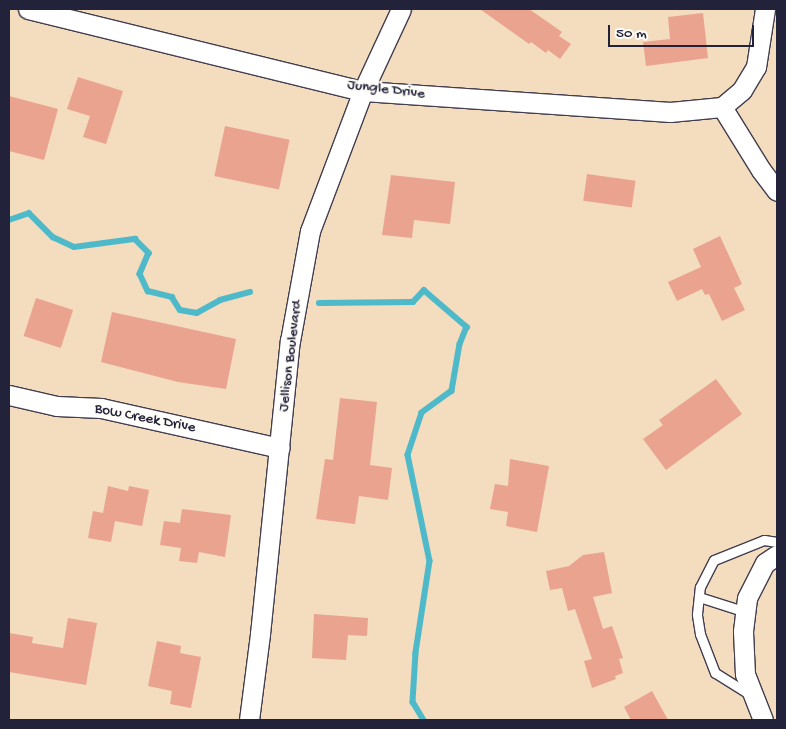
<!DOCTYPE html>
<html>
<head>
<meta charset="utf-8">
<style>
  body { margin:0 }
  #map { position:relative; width:786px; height:729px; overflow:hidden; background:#f4dcbf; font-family:"Gochi Hand",sans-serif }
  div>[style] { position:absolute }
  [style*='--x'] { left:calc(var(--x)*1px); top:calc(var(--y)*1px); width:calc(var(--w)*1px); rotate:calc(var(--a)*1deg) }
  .stream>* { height:5.5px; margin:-2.75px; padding:0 2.75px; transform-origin:2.75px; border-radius:2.75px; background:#4db9c9 }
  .building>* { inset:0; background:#eaa38f; transform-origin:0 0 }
  .roads { filter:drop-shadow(1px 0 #423e4f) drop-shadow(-1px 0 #423e4f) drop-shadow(0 1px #423e4f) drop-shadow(0 -1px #423e4f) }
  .service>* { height:9px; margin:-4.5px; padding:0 4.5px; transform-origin:4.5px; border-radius:4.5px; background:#fff }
  .minor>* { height:19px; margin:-9.5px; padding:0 9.5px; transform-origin:9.5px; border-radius:9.5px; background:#fff }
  span { translate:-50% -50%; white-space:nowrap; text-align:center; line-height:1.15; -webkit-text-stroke:4px #fdfcf7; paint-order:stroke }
  .street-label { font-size:15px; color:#22223b }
  .frame { position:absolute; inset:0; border:10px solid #22223b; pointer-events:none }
  .scale { position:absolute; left:608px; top:25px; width:146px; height:22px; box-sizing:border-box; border:2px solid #22223b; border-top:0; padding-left:6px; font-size:15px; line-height:18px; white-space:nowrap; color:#22223b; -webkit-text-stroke:4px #fdfcf7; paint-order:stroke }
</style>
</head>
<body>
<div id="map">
  <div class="stream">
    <i style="--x:9;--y:220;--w:21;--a:-19"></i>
    <i style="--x:29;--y:213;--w:34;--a:45"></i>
    <i style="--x:53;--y:237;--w:23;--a:25"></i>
    <i style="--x:74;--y:247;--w:62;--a:-7.5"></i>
    <i style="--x:135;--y:239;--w:20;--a:45"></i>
    <i style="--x:149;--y:253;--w:23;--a:113"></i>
    <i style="--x:140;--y:274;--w:19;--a:65"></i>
    <i style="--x:148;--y:291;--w:25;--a:14"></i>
    <i style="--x:172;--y:297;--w:15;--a:58"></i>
    <i style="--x:180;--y:310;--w:17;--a:10"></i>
    <i style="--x:197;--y:313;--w:26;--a:-29"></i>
    <i style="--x:220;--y:300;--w:31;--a:-15"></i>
    <i style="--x:319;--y:303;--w:94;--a:-0.6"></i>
    <i style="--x:413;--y:302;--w:16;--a:-47"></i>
    <i style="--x:424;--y:290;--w:57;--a:40.7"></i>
    <i style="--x:467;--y:327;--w:18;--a:112"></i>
    <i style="--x:460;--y:344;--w:48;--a:99.7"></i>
    <i style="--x:452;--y:391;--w:37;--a:144"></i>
    <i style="--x:422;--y:413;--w:44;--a:108.4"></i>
    <i style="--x:408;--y:455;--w:108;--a:78.3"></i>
    <i style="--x:430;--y:561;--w:93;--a:98.7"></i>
    <i style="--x:416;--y:653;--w:49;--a:93.5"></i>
    <i style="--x:413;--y:702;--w:21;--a:59"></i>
  </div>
  <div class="building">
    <i style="clip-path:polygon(480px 9px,529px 9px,562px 32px,559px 36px,571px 44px,560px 59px,548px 50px,546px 53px,531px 42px,529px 44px)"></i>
    <i style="clip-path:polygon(703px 13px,708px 58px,646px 66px,643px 42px,670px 39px,668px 17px)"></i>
    <i style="clip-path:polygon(78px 77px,123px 91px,106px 144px,83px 137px,90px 116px,67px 109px)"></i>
    <i style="clip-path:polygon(9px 96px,58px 109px,44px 160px,9px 151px)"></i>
    <i style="left:225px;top:126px;width:66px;height:51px;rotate:12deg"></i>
    <i style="left:587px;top:174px;width:49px;height:27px;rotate:8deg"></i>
    <i style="clip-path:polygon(391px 175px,455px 182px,450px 224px,414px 220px,412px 238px,382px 235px)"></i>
    <i style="clip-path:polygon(720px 236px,742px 284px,734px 288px,745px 310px,722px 321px,709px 294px,705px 295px,702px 289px,677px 301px,668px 282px,701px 267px,693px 249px)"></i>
    <i style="left:36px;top:298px;width:39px;height:40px;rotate:18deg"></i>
    <i style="clip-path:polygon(112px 312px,236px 339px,226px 389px,178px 382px,101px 362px)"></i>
    <i style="clip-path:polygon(716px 379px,742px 414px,666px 470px,643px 439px,663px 425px,659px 420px)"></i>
    <i style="clip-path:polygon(340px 398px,377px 402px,370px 465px,392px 468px,388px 500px,359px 496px,355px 524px,316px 519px,325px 459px,333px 460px)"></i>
    <i style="clip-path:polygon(510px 459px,549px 466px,537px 532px,506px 526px,508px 512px,490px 509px,495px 484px,508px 486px)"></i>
    <i style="clip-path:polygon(108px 486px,128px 491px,129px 486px,149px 490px,142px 526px,115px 521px,111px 542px,88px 538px,93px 511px,103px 513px)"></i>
    <i style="clip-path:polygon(182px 509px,231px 515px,225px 557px,199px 552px,197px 563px,179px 561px,181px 548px,160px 545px,164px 521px,180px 523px)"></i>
    <i style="clip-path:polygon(604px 552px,612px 593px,593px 597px,603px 629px,612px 626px,623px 658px,619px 659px,623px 673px,615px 676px,616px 679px,592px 688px,584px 661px,592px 659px,575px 609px,568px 611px,562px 588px,550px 590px,546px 571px,569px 566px,583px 555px)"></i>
    <i style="clip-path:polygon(314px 614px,368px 618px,367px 636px,348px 635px,346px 660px,312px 658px)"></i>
    <i style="clip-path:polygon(68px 618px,97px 623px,86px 685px,9px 672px,9px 633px,33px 637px,32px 643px,63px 648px)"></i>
    <i style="clip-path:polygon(157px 641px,181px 646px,180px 653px,201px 657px,191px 708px,170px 704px,172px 691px,148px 686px)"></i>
    <i style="clip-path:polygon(652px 691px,668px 720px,631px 720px,624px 707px)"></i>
  </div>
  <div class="roads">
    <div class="service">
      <i style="--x:699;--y:597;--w:49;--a:17.7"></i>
      <i style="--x:749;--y:694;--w:40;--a:-148"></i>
      <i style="--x:715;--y:673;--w:42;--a:-111"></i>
      <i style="--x:700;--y:634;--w:20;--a:-99"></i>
      <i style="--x:697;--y:614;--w:27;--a:-84"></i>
      <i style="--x:700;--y:587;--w:30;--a:-63"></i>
      <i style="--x:714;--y:560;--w:54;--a:-21.8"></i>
      <i style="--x:764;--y:540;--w:13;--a:9"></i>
    </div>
    <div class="minor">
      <i style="--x:28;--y:9;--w:345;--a:13.8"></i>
      <i style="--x:363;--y:91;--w:308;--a:3.9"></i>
      <i style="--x:670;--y:112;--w:52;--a:-5.5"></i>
      <i style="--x:722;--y:107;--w:26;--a:-40"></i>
      <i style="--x:742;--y:90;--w:27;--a:-59"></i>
      <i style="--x:756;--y:67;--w:59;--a:-81.2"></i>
      <i style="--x:722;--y:107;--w:74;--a:58.2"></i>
      <i style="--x:761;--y:170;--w:26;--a:53"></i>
      <i style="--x:9;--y:395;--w:49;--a:12.9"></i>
      <i style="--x:57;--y:406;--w:44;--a:2.6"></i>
      <i style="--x:101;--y:408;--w:183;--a:12.6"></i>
      <i style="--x:249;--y:720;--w:87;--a:-82.7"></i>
      <i style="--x:260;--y:634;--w:295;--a:-84.2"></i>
      <i style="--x:290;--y:341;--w:112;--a:-79.7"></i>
      <i style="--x:310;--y:231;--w:150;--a:-69.3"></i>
      <i style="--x:363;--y:91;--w:90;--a:-65.1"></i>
      <i style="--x:763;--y:720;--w:49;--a:-111.4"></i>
      <i style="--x:745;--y:674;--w:43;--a:-92.7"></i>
      <i style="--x:743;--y:631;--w:33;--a:-83"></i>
      <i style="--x:747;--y:598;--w:39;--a:-63"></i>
      <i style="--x:765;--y:563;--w:14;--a:-34"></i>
    </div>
  </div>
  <div class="street-label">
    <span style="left:386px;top:90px;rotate:7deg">Jungle Drive</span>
    <span style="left:291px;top:356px;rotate:-83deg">Jellison Boulevard</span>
    <span style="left:145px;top:419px;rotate:11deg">Bow Creek Drive</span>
  </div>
  <div class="frame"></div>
  <div class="scale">50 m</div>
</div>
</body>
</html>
